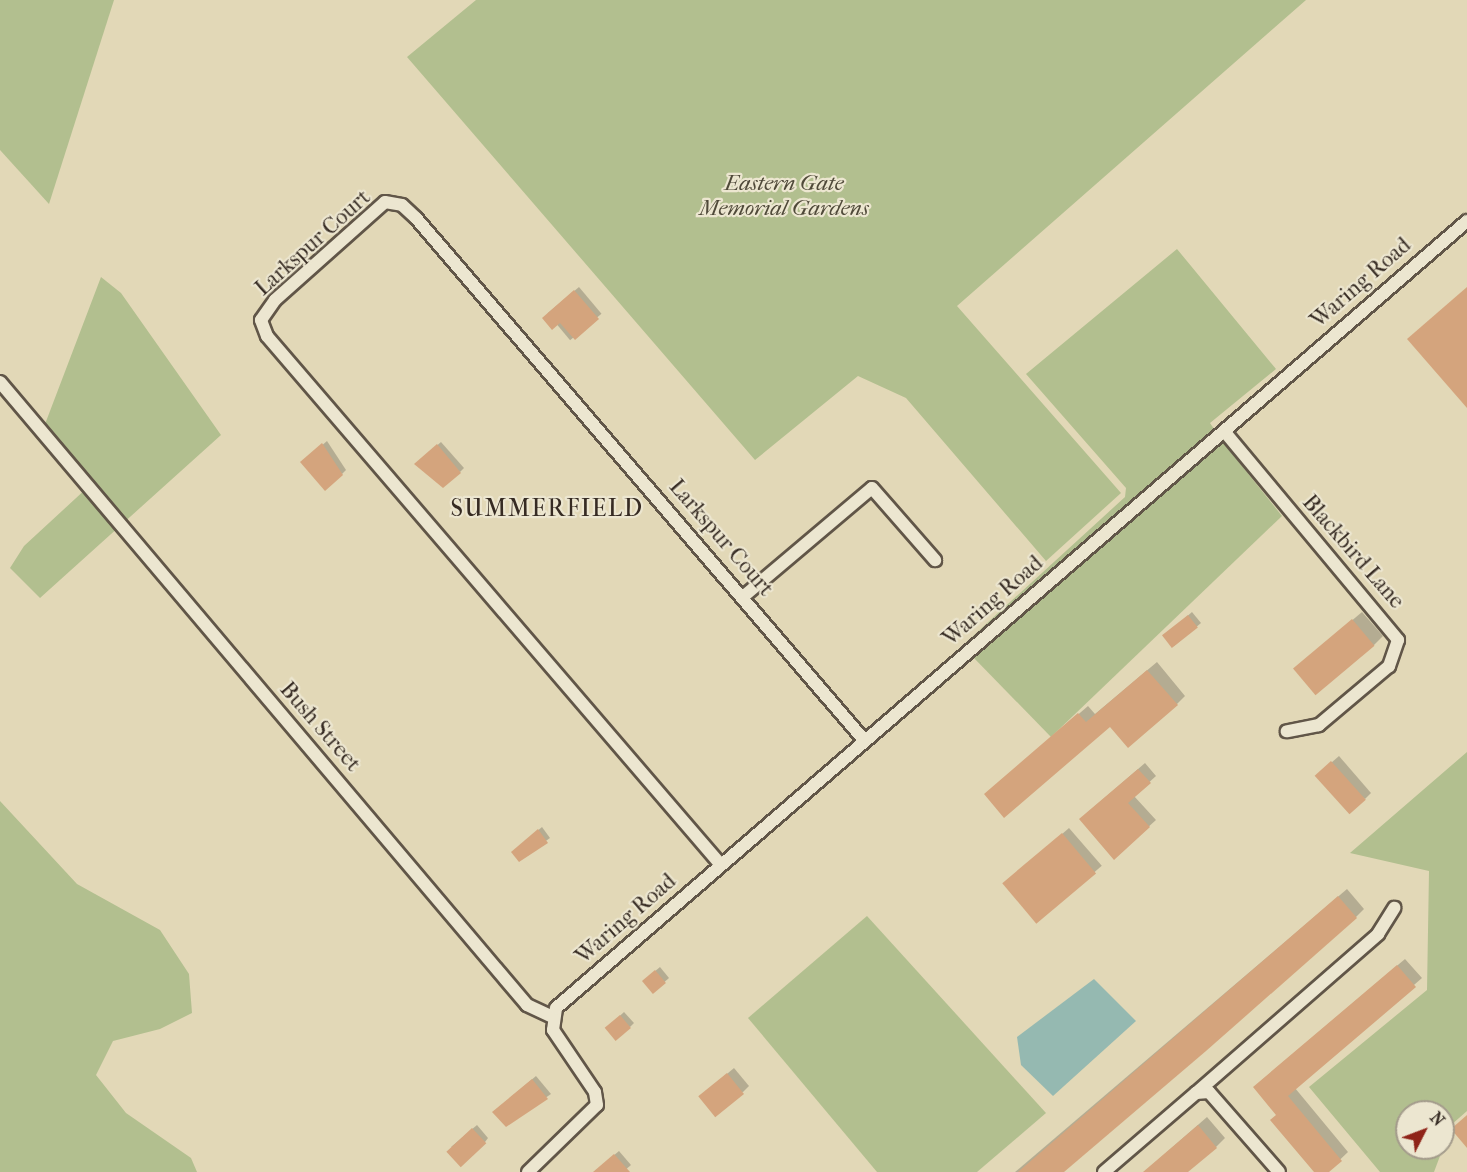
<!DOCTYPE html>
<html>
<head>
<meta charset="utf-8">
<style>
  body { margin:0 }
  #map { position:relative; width:1467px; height:1172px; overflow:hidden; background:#e2d8b7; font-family:"IM FELL French Canon",serif }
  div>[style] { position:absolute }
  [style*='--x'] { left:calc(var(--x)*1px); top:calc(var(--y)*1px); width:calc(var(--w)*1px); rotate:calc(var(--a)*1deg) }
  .green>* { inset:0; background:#b2bf8f }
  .water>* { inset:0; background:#95b9b1 }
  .shadow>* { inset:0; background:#0003; transform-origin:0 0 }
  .building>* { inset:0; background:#d4a47d; transform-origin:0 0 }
  .roads { filter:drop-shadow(2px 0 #615648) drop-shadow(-2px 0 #615648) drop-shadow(0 2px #615648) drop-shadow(0 -2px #615648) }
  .street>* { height:12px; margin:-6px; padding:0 6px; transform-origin:6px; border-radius:6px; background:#ece6d0 }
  span { translate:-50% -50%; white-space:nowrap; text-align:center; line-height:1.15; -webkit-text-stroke:4.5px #ece6d0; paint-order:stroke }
  .park-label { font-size:22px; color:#4f4939; font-style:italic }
  .street-label { font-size:22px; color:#362b23 }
  .neighbourhood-label { font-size:24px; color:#362b23; letter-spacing:1.5px }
  .north { position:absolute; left:1395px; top:1100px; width:60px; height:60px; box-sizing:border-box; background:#ece6d0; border:2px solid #a39b8b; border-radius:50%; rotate:48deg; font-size:16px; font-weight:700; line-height:24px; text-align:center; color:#362b23 }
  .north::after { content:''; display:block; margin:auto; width:21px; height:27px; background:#8f2418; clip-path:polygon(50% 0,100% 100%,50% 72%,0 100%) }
</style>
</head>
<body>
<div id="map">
  <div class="green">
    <i style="clip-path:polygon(0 0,114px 0,49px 204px,0 150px)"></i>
    <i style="clip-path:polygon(476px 0,1306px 0,957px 306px,1121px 493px,1046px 561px,906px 398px,858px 376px,755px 460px,407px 57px)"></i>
    <i style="clip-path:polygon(1177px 249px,1276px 369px,1210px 423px,1214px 429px,962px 646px,1125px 497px,1126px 488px,1026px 374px)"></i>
    <i style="clip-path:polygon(101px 277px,121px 293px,221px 435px,40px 598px,10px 568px,24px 546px,88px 487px,42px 432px)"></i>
    <i style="clip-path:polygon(1222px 441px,1282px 516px,1051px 737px,972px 656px)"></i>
    <i style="clip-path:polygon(1467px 752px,1467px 1111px,1451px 1125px,1443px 1147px,1443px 1112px,1407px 1112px,1407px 1148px,1443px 1148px,1434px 1172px,1380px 1172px,1309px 1087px,1427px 990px,1429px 871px,1350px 853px)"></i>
    <i style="clip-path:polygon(0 801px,77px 884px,160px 930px,189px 974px,192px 1013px,160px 1029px,113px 1041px,96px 1075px,126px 1113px,191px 1158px,197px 1172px,0 1172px)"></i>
    <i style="clip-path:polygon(867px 916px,1046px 1113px,977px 1172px,877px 1172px,748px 1018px)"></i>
  </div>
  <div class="water">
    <i style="clip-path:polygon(1094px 979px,1136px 1021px,1053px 1096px,1021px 1065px,1017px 1037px)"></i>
  </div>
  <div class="shadow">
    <i style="left:579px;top:287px;width:35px;height:41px;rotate:50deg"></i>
    <i style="clip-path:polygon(327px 441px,346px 470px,342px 474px,306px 459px)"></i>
    <i style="clip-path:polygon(441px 442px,464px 468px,460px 472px,420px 460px)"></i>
    <i style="clip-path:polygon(1192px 612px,1201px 623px,1174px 646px,1169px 632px)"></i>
    <i style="clip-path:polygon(1362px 612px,1383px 636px,1374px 645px,1304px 661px)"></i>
    <i style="clip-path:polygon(1157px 662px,1185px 696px,1177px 704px,1110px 724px,995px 786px,1088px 706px,1095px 714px)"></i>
    <i style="clip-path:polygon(1339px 756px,1371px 793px,1365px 799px,1323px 770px)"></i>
    <i style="clip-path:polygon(1145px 763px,1156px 776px,1134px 796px,1156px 820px,1114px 858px,1087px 813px)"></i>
    <i style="clip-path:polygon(542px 827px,550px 838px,519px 860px,516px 849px)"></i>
    <i style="left:1069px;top:828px;width:50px;height:76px;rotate:49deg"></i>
    <i style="clip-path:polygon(1347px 889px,1364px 909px,1356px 917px,1057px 1172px,1015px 1172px)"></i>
    <i style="clip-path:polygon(1405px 959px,1422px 978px,1295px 1088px,1348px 1152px,1327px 1172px,1316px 1172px,1262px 1080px)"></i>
    <i style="clip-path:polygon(660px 967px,669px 978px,653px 992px,648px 977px)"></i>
    <i style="clip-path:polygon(624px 1012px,634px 1023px,630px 1027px,611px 1024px)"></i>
    <i style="clip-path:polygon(734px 1068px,749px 1086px,743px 1092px,708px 1090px)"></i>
    <i style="clip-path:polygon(536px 1076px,551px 1094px,506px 1125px,498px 1108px)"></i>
    <i style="clip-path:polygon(1207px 1117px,1225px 1138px,1216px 1147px,1186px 1172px,1144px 1172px)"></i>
    <i style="clip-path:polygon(477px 1125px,488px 1138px,485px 1142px,451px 1147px)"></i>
    <i style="clip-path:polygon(619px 1151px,631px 1165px,623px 1172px,594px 1172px)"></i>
  </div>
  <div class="building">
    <i style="clip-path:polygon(1467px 287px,1467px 408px,1407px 339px)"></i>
    <i style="clip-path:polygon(574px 290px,599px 319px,575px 340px,560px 323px,552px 330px,542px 318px)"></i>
    <i style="clip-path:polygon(322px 443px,343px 475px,325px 491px,300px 462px)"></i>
    <i style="clip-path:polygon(437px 444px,461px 473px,443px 488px,414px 464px)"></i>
    <i style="left:1188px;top:615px;width:16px;height:33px;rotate:52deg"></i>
    <i style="left:1352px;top:619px;width:35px;height:77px;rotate:50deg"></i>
    <i style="clip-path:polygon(1147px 670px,1178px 705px,1128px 748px,1110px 727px,1004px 818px,984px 794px,1078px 713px,1086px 722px)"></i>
    <i style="left:1331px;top:761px;width:52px;height:22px;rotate:48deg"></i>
    <i style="clip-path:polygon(1138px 769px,1151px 783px,1128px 803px,1150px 827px,1114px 860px,1079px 819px)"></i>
    <i style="clip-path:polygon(538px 829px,548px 843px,519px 862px,511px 852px)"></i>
    <i style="left:1062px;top:833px;width:53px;height:78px;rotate:50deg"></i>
    <i style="clip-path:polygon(1338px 896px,1357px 918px,1206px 1051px,1064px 1172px,1018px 1172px)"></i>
    <i style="clip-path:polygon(1397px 965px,1416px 987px,1288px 1096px,1342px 1161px,1329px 1172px,1314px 1172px,1270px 1120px,1276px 1115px,1253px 1087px)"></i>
    <i style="left:655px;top:970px;width:17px;height:17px;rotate:50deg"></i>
    <i style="left:620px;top:1015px;width:17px;height:20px;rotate:50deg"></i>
    <i style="left:727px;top:1073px;width:27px;height:37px;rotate:51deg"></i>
    <i style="clip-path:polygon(532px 1079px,548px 1099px,506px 1127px,492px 1112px)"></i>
    <i style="clip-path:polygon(1467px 1115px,1467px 1148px,1451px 1129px)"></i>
    <i style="clip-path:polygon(1198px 1125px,1217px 1148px,1188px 1172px,1143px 1172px)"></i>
    <i style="left:472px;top:1128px;width:21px;height:35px;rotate:47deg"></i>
    <i style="clip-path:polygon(614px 1154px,630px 1172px,593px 1172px)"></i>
  </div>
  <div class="roads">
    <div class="street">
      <i style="--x:0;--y:382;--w:816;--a:49.77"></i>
      <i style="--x:527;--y:1005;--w:26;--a:25"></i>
      <i style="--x:1224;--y:431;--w:272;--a:50.2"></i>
      <i style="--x:1398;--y:640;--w:28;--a:109"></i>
      <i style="--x:1389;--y:666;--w:92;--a:139.9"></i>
      <i style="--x:1319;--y:725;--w:33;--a:169"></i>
      <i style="--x:744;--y:596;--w:167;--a:-40.2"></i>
      <i style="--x:872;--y:488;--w:96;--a:48.8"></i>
      <i style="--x:721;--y:865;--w:697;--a:-130.64"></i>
      <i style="--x:267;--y:336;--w:17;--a:-111"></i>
      <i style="--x:261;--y:320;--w:24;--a:-55"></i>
      <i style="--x:275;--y:300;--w:147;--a:-41.7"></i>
      <i style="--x:385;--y:202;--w:17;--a:10"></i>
      <i style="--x:402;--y:205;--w:19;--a:43"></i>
      <i style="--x:416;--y:218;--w:688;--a:49.36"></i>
      <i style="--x:1196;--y:1093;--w:242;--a:-41.1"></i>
      <i style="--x:1378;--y:934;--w:31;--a:-58"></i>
      <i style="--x:528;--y:1172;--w:96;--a:-44.2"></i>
      <i style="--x:597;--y:1105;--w:13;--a:-99"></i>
      <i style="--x:595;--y:1092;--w:75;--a:-124.1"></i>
      <i style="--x:553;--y:1030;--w:22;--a:-82"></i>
      <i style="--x:556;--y:1008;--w:1204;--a:-40.82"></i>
      <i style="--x:1104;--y:1172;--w:121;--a:-40.7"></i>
      <i style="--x:1196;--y:1093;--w:13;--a:-4"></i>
      <i style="--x:1209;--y:1092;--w:106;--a:48.8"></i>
    </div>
  </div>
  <div class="park-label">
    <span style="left:784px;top:196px">Eastern Gate<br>Memorial Gardens</span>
  </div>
  <div class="street-label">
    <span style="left:313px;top:243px;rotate:-42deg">Larkspur Court</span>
    <span style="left:1361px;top:283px;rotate:-41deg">Waring Road</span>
    <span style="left:721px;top:538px;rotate:49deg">Larkspur Court</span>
    <span style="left:1353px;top:552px;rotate:49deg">Blackbird Lane</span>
    <span style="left:993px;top:601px;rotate:-41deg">Waring Road</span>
    <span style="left:320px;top:727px;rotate:49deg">Bush Street</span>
    <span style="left:626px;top:919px;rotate:-41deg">Waring Road</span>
  </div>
  <div class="neighbourhood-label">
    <span style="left:547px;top:509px">SUMMERFIELD</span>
  </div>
  <div class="north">N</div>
</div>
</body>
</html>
